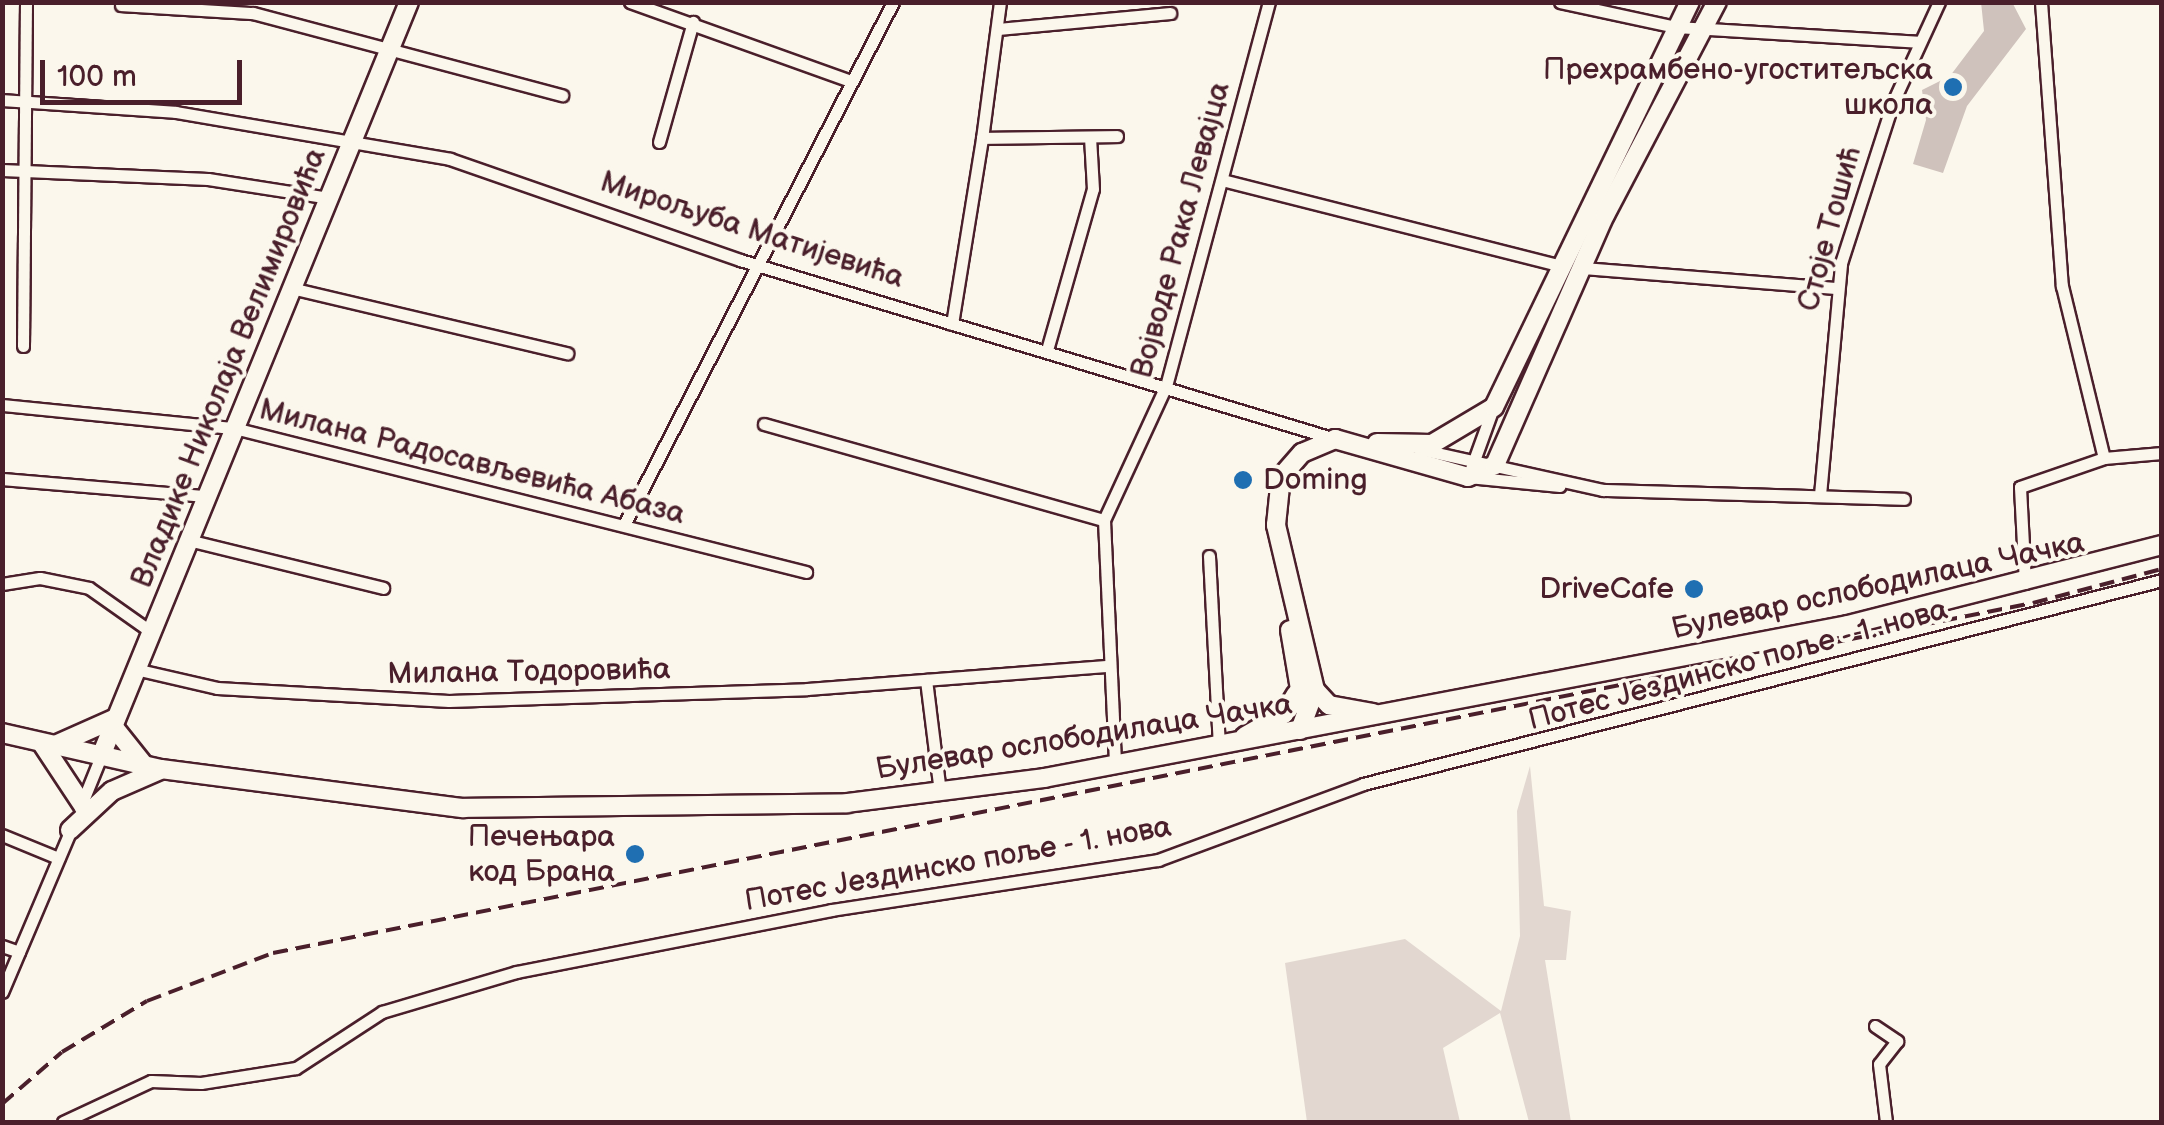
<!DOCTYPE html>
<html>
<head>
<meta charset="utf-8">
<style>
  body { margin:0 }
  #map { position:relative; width:2164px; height:1125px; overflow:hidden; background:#fbf7ec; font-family:"Balsamiq Sans",sans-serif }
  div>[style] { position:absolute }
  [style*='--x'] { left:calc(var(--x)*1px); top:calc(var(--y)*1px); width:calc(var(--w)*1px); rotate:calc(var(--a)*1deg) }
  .green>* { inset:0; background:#e2d7d0 }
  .building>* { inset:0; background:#cfc2bc }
  .roads { filter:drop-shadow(2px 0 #4a1f2b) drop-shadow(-2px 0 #4a1f2b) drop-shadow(0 2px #4a1f2b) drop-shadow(0 -2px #4a1f2b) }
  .street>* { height:11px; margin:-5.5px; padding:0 5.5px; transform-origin:5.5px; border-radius:5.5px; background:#fbf7ec }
  .secondary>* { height:18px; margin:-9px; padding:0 9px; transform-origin:9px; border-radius:9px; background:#fbf7ec }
  .primary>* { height:18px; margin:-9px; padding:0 9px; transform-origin:9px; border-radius:9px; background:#fbf7ec }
  .rail>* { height:4px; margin-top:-2px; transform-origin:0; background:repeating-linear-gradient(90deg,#4a1f2b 0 15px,transparent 0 23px) }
  .dots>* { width:28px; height:28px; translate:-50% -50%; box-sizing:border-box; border:5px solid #fbf7ec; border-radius:50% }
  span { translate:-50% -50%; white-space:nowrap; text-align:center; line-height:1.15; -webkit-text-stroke:8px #fbf7ec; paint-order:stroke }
  .poi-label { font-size:30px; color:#4a1f2b }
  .right { translate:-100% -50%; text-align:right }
  .left { translate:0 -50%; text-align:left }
  .street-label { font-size:30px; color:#4a1f2b }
  .frame { position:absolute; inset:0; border:5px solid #4a1f2b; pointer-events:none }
  .scale { position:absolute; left:40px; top:60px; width:202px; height:45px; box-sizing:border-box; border:5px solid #4a1f2b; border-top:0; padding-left:12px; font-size:30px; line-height:35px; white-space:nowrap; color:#4a1f2b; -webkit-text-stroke:8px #fbf7ec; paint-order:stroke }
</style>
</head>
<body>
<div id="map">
  <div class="green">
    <i style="clip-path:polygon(1530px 766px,1544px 906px,1571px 911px,1566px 960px,1545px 960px,1571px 1122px,1529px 1122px,1500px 1013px,1443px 1048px,1460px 1122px,1307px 1122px,1285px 963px,1405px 939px,1501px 1011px,1520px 936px,1517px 811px)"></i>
  </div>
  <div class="building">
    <i style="clip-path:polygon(1981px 2px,2012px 2px,2026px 29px,1967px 106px,1943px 173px,1913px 164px,1926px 120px,1922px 90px,1950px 76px,1984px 31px)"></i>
  </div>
  <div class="roads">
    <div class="street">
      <i style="--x:630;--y:2;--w:235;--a:19.7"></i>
      <i style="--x:1000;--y:2;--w:137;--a:97.5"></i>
      <i style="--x:982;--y:138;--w:135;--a:-0.8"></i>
      <i style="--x:1560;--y:2;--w:119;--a:12.2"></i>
      <i style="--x:1676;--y:27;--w:242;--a:3.5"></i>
      <i style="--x:2041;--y:2;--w:285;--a:85.8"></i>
      <i style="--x:2062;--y:286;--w:177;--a:76.3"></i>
      <i style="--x:121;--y:5;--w:132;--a:3.5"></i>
      <i style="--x:253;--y:13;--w:320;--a:14.9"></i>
      <i style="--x:998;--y:29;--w:173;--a:-5.3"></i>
      <i style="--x:2;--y:100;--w:174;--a:3.9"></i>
      <i style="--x:176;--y:112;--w:278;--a:9.7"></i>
      <i style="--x:450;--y:159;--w:307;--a:19.2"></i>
      <i style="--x:740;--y:260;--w:621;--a:16.74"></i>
      <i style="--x:659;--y:142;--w:125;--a:-74.2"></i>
      <i style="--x:2;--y:170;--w:206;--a:2.5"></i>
      <i style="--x:208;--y:179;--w:122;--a:8.9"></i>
      <i style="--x:1222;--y:180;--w:347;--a:14.2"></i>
      <i style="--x:1582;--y:268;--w:255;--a:4.5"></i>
      <i style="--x:291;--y:288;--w:284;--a:13.3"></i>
      <i style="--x:952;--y:324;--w:188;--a:-80.8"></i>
      <i style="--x:23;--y:346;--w:344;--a:-89.5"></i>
      <i style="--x:1047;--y:350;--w:167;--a:-74.1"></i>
      <i style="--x:1093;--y:189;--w:52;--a:-93.3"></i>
      <i style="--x:2;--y:405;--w:233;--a:5.7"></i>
      <i style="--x:234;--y:428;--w:590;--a:14.13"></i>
      <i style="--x:1493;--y:408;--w:73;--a:109.9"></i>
      <i style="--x:1468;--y:477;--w:92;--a:5.6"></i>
      <i style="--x:764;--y:424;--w:353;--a:15.8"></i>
      <i style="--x:1104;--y:520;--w:148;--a:-65.2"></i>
      <i style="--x:1166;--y:386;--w:398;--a:-75"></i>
      <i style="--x:1419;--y:449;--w:189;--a:12.6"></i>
      <i style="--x:1603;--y:490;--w:301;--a:1.7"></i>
      <i style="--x:2;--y:479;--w:205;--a:4.8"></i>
      <i style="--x:1820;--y:495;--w:233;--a:-84.8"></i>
      <i style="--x:1841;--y:263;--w:169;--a:-72.1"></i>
      <i style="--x:1893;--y:102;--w:110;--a:-65.3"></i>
      <i style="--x:1104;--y:520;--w:244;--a:87.4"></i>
      <i style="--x:624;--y:525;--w:588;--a:-62.78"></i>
      <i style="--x:188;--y:540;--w:201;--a:13.8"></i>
      <i style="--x:1209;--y:556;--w:188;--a:87"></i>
      <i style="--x:2025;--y:583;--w:96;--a:-93"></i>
      <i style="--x:2020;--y:487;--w:89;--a:-19"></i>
      <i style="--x:2104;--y:458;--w:58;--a:-4.9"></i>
      <i style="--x:2;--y:584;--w:38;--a:-9"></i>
      <i style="--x:40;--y:578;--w:50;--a:11.5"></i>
      <i style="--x:89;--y:588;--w:75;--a:35.2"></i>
      <i style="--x:135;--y:669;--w:84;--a:13"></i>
      <i style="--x:217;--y:688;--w:232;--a:3.2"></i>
      <i style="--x:449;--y:701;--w:358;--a:-1.9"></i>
      <i style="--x:807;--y:689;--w:303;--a:-4.4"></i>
      <i style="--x:926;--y:680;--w:114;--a:82.9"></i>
      <i style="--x:80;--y:808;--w:56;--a:-68"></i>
      <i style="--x:2;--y:835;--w:61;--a:22.3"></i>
      <i style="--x:2;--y:946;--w:18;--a:19"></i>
      <i style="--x:2;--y:992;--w:181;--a:-67"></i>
      <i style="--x:1875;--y:1026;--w:27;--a:34"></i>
      <i style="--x:1897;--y:1041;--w:29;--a:128"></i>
      <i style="--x:1879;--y:1064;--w:58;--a:83.1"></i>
      <i style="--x:63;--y:1122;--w:97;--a:-25"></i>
      <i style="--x:151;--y:1081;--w:50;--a:2.3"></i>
      <i style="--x:201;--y:1083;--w:96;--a:-9"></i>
      <i style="--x:296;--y:1068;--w:103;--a:-33.1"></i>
      <i style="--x:382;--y:1012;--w:140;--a:-16.6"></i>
      <i style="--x:516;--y:972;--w:321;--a:-11.1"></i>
      <i style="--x:831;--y:910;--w:331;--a:-8.7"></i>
      <i style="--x:1158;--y:860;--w:219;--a:-20.3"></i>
      <i style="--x:1363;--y:784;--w:825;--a:-14.32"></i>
    </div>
    <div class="secondary">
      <i style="--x:1377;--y:443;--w:55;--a:1"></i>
      <i style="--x:1432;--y:444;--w:72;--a:-30.8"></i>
      <i style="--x:1494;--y:407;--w:450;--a:-64.2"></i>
      <i style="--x:1290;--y:630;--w:78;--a:80.4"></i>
      <i style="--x:1300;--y:730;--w:43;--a:-69.4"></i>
      <i style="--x:1315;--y:690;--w:170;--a:-103.3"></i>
      <i style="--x:1276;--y:525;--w:48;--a:-84.1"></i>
      <i style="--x:1281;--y:477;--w:32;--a:-49"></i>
      <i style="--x:1302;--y:453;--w:36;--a:-23"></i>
      <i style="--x:1335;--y:439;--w:138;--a:15.9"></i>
      <i style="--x:1468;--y:477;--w:30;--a:-24"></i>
      <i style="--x:1495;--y:465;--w:273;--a:-66.3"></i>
      <i style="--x:1605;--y:215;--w:241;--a:-62.3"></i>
      <i style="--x:101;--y:756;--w:814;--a:-67.78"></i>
    </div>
    <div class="primary">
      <i style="--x:1315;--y:690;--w:21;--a:47"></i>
      <i style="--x:1329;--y:705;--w:45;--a:10.3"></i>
      <i style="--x:113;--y:726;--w:50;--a:51.5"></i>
      <i style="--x:2;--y:733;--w:163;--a:12.8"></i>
      <i style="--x:161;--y:769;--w:305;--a:7.4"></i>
      <i style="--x:463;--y:808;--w:384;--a:-0.7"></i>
      <i style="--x:847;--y:803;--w:199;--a:-7.2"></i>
      <i style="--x:1044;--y:778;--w:818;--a:-10.77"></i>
      <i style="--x:1848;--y:625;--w:324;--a:-14.3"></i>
      <i style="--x:1245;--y:736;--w:45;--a:-29.4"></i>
      <i style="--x:1284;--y:714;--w:23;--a:-59"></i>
      <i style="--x:43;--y:745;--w:71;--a:56.5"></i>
      <i style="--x:53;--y:746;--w:69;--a:-24"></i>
      <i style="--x:70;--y:830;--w:57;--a:-42.9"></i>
      <i style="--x:112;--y:791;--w:52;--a:-23.6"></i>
    </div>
  </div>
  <div class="rail">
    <i style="--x:2;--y:1104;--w:79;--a:-40.9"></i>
    <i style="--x:62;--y:1052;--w:99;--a:-31"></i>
    <i style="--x:147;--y:1001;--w:135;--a:-20.9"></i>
    <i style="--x:273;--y:953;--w:1794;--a:-11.25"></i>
    <i style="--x:2033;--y:603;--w:133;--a:-14.8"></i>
  </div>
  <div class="dots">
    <i style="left:1953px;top:87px;background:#1f6fb2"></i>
    <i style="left:1243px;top:480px;background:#1f6fb2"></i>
    <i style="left:1694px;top:589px;background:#1f6fb2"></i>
    <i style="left:635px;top:854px;background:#1f6fb2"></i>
  </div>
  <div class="poi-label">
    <span class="right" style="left:1933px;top:87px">Прехрамбено-угоститељска<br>школа</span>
    <span class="left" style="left:1263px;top:480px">Doming</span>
    <span class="right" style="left:1674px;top:589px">DriveCafe</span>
    <span class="right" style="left:615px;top:854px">Печењара<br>код Брана</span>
  </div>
  <div class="street-label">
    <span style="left:1830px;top:229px;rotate:-75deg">Стоје Тошић</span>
    <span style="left:752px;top:230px;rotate:18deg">Мирољуба Матијевића</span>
    <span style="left:1181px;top:230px;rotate:-75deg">Војводе Рака Левајца</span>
    <span style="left:229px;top:368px;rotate:-68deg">Владике Николаја Велимировића</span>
    <span style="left:472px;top:462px;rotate:14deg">Милана Радосављевића Абаза</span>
    <span style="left:1878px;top:586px;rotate:-12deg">Булевар ослободилаца Чачка</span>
    <span style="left:1738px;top:665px;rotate:-15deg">Потес Јездинско поље - 1. нова</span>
    <span style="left:529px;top:672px;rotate:-1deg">Милана Тодоровића</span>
    <span style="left:1084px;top:737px;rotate:-9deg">Булевар ослободилаца Чачка</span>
    <span style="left:958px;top:864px;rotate:-10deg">Потес Јездинско поље - 1. нова</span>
  </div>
  <div class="frame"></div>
  <div class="scale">100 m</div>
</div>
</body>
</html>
